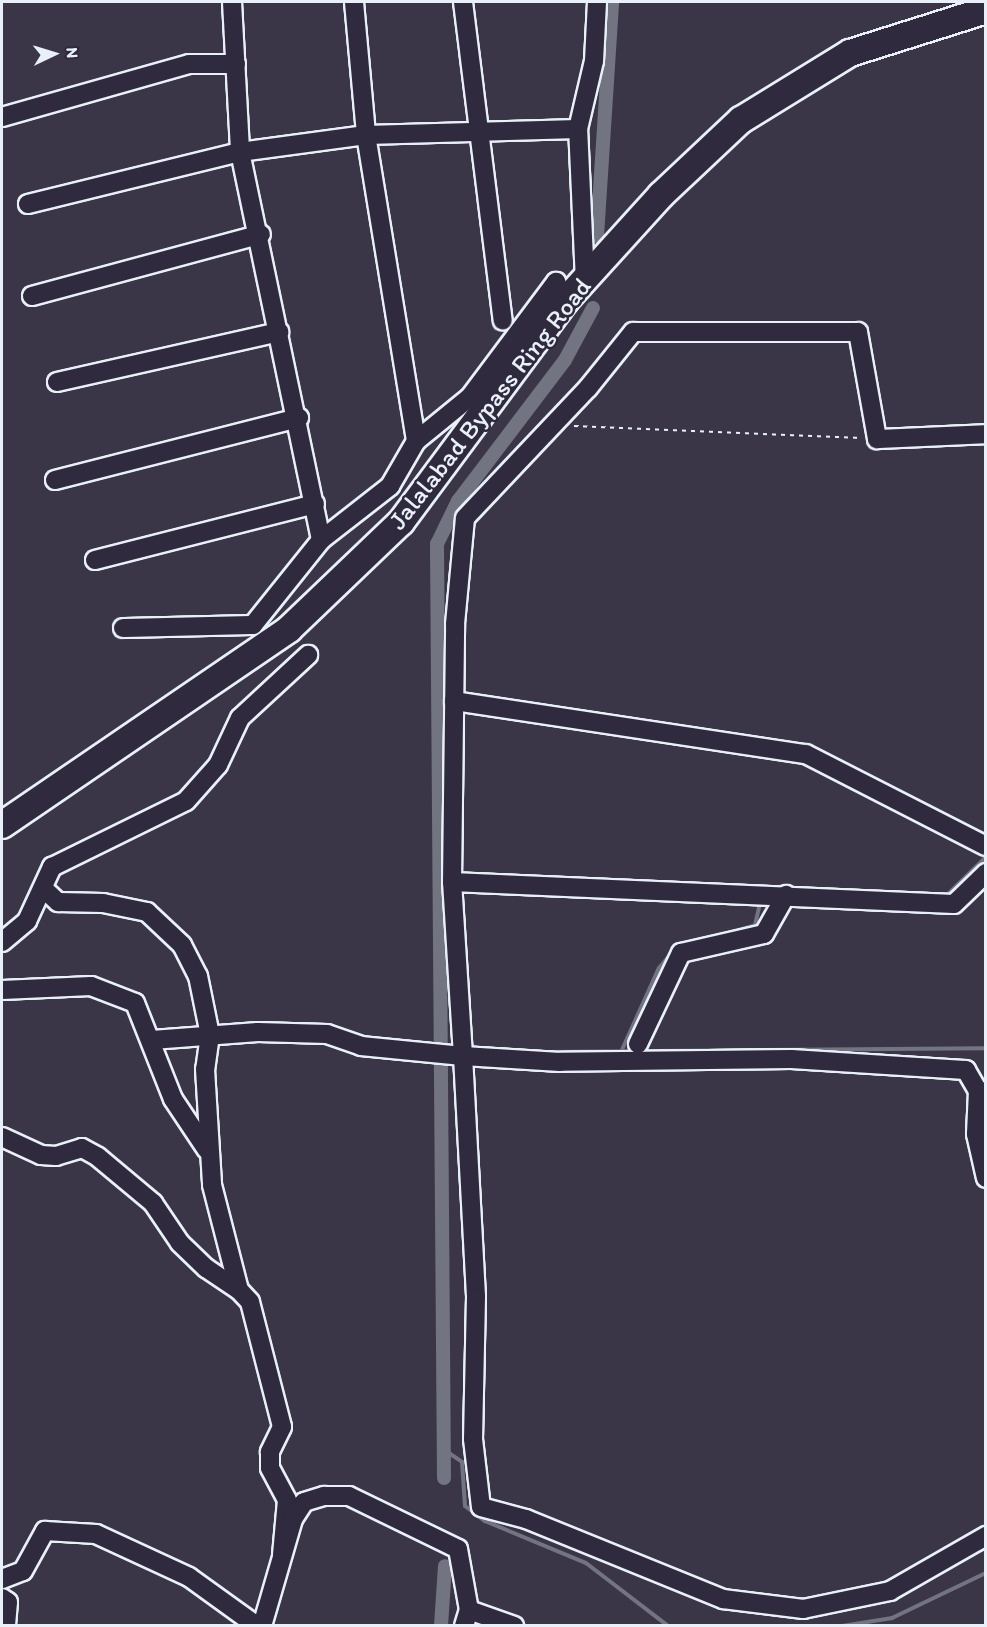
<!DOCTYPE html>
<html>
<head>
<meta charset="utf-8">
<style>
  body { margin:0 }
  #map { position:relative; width:987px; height:1627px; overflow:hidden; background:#3a3648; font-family:Itim,sans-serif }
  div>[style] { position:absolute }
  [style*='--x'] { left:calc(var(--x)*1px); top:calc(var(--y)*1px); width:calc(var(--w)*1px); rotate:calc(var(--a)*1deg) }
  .stream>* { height:4px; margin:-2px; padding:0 2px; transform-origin:2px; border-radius:2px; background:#737482 }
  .canal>* { height:14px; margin:-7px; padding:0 7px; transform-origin:7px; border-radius:7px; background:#737482 }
  .path>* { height:2px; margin-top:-1px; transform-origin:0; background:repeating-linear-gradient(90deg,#e8f1f8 0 4.5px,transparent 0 9px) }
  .roads { filter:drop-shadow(2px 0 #e8f1f8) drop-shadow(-2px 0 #e8f1f8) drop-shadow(0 2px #e8f1f8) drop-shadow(0 -2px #e8f1f8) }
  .minor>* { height:18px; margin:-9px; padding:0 9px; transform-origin:9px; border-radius:9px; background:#2f2a3d }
  .highway>* { height:26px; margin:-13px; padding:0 13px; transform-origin:13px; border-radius:13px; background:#2f2a3d }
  span { translate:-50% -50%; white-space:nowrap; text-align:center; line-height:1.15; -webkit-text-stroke:5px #2f2a3d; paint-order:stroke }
  .street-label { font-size:26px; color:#e8f1f8 }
  .frame { position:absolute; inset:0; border:3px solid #e8f1f8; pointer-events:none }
  .north { position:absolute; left:24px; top:24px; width:60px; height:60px; -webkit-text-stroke:4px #2f2a3d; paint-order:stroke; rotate:86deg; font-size:16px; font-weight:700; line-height:24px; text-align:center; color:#e8f1f8 }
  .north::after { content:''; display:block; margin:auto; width:21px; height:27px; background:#e8f1f8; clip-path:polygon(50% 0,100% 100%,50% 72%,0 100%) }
</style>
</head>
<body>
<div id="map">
  <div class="stream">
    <i style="--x:946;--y:896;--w:56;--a:-44.3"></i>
    <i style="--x:721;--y:935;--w:35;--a:-16"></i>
    <i style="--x:755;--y:925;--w:26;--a:-77"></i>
    <i style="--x:546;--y:1052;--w:440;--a:-0.5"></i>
    <i style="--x:621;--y:1052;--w:92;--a:-65.7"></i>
    <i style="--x:659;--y:968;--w:26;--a:-50"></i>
    <i style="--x:443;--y:1449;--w:23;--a:34"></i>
    <i style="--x:462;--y:1462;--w:44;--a:86.1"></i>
    <i style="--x:465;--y:1506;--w:25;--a:37"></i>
    <i style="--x:485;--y:1521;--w:109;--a:22.6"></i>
    <i style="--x:586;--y:1563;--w:103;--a:37.5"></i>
    <i style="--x:842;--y:1626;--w:51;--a:-9.1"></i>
    <i style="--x:892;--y:1618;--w:104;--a:-25.6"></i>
  </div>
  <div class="canal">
    <i style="--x:597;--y:236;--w:234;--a:-86.3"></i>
    <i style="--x:444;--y:1478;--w:934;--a:-90.43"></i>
    <i style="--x:437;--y:544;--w:48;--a:-64"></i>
    <i style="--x:458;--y:501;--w:177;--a:-52.8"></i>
    <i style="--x:565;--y:360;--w:59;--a:-61.7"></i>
    <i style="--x:441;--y:1626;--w:60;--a:-86.2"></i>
  </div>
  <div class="path">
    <i style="--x:574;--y:426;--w:288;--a:2.4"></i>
  </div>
  <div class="roads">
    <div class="minor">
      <i style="--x:232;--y:2;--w:150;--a:86.9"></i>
      <i style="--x:240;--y:152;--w:396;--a:78.2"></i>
      <i style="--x:354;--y:2;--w:134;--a:84.8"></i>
      <i style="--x:366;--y:135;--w:310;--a:80.7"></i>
      <i style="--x:463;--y:2;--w:321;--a:82.9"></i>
      <i style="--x:2;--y:117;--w:194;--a:-15.8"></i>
      <i style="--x:189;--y:64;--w:47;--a:0"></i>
      <i style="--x:28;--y:204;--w:218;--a:-13.8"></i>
      <i style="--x:240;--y:152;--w:127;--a:-7.7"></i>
      <i style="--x:366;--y:135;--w:212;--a:-1.6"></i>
      <i style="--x:585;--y:281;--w:152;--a:-92.6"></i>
      <i style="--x:578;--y:129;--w:70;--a:-76.8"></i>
      <i style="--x:594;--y:61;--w:59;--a:-87.1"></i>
      <i style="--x:32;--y:296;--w:237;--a:-15.1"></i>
      <i style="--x:57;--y:382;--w:228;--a:-12.7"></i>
      <i style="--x:55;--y:480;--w:252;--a:-14.3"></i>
      <i style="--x:95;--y:560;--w:227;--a:-14.3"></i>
      <i style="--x:123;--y:628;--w:130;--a:-1.3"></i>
      <i style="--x:253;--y:625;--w:109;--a:-51.3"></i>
      <i style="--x:321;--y:540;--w:88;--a:-38"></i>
      <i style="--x:390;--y:486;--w:52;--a:-60"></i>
      <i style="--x:416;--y:441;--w:70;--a:-39.2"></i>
      <i style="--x:470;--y:397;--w:144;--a:-53.2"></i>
      <i style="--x:556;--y:282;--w:21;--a:65"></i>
      <i style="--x:454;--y:701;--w:356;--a:8.6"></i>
      <i style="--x:806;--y:754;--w:202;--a:27.1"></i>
      <i style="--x:452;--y:882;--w:502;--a:2.51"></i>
      <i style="--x:954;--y:904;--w:45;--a:-44.1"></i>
      <i style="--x:45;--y:890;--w:18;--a:43"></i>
      <i style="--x:58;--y:902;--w:45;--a:1.3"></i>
      <i style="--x:103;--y:903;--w:45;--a:11.6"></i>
      <i style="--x:147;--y:912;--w:48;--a:43.3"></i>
      <i style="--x:182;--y:945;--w:35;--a:63"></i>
      <i style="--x:198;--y:976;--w:60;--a:78.5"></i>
      <i style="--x:210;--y:1035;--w:34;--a:98"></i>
      <i style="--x:205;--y:1069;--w:116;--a:86.5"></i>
      <i style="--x:212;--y:1185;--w:108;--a:75.6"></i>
      <i style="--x:239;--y:1290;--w:16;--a:47"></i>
      <i style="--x:250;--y:1302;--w:129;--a:75.6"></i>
      <i style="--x:282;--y:1427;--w:28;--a:116"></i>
      <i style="--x:270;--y:1452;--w:16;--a:90"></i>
      <i style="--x:270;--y:1468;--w:36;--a:62"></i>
      <i style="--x:287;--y:1500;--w:55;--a:95.2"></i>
      <i style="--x:2;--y:942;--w:33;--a:-40"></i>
      <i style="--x:27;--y:921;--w:60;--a:-65.2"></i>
      <i style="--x:52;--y:867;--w:149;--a:-26.2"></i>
      <i style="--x:186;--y:801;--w:48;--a:-48.4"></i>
      <i style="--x:218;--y:765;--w:52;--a:-64.9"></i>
      <i style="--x:240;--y:718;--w:93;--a:-42.8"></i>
      <i style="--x:2;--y:990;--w:89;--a:-2.6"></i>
      <i style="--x:91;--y:986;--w:47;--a:21.1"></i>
      <i style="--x:135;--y:1003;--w:103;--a:68.4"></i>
      <i style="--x:173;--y:1099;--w:61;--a:56.3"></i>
      <i style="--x:152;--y:1040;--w:106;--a:-4.3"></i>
      <i style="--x:258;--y:1032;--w:69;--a:1.7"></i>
      <i style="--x:327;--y:1034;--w:36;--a:19"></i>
      <i style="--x:361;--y:1046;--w:102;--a:5.6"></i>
      <i style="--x:463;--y:1056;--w:174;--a:-93.6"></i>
      <i style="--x:452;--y:882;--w:258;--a:-89.3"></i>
      <i style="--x:455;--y:624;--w:106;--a:-84.6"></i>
      <i style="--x:465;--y:518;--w:179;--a:-46.6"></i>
      <i style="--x:588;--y:388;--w:72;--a:-51.2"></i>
      <i style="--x:633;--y:332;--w:225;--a:0"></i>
      <i style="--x:858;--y:332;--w:109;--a:79.9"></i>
      <i style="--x:877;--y:439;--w:109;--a:-2.6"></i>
      <i style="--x:638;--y:1044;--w:101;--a:-64.7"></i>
      <i style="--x:681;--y:953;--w:85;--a:-12.9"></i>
      <i style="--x:764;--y:934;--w:45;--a:-60.6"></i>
      <i style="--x:978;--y:1091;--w:43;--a:92.7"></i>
      <i style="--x:976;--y:1134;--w:45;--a:77.2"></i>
      <i style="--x:986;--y:1092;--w:8;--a:-173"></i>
      <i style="--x:978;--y:1091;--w:24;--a:-120"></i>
      <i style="--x:966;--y:1070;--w:175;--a:-176.4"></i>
      <i style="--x:791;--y:1059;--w:231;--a:179.3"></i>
      <i style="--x:560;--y:1062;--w:97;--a:-176.5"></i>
      <i style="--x:463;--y:1056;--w:241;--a:86.9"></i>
      <i style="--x:476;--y:1297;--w:142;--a:91.2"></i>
      <i style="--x:473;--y:1439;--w:68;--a:83.3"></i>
      <i style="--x:481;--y:1507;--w:47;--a:14.9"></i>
      <i style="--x:526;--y:1519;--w:213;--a:22.1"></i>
      <i style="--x:723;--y:1599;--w:81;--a:7.1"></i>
      <i style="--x:803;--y:1609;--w:89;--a:-11.7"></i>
      <i style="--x:890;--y:1591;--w:111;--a:-29.8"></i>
      <i style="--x:2;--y:1137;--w:43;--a:24.8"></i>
      <i style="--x:41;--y:1155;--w:15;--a:4"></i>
      <i style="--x:56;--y:1156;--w:27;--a:-17"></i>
      <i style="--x:82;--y:1148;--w:18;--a:29"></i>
      <i style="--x:98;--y:1157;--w:72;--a:39.9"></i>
      <i style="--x:153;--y:1203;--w:48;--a:56"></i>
      <i style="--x:180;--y:1243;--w:36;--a:44"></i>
      <i style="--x:206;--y:1268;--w:40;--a:34"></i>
      <i style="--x:2;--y:1579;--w:22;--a:-21"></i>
      <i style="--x:23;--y:1571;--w:46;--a:-61.2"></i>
      <i style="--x:45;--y:1531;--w:51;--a:3.4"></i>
      <i style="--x:96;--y:1534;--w:102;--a:24.8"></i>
      <i style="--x:189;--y:1577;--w:84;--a:35.8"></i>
      <i style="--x:2;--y:1598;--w:7;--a:34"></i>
      <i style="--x:8;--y:1602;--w:24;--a:95"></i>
      <i style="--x:262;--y:1626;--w:111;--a:-73.8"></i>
      <i style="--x:293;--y:1519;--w:20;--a:-57"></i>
      <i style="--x:304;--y:1502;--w:21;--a:-17"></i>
      <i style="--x:324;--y:1496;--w:25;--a:0"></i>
      <i style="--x:349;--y:1496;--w:121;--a:25.9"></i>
      <i style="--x:458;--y:1549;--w:62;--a:79.8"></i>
      <i style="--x:464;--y:1626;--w:17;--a:-73"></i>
      <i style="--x:469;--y:1610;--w:48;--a:19.6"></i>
    </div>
    <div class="highway">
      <i style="--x:2;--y:825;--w:348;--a:-34.3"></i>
      <i style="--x:289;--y:629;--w:155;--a:-43.7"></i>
      <i style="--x:401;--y:522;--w:275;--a:-53.4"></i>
      <i style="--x:565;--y:301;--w:143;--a:-47.8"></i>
      <i style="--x:661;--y:195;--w:110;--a:-43.2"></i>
      <i style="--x:741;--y:120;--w:128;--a:-31.6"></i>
      <i style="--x:850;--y:53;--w:143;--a:-17.5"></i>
    </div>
  </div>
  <div class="street-label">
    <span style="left:490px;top:404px;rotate:-52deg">Jalalabad Bypass Ring Road</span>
  </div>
  <div class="frame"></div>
  <div class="north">N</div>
</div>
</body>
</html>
